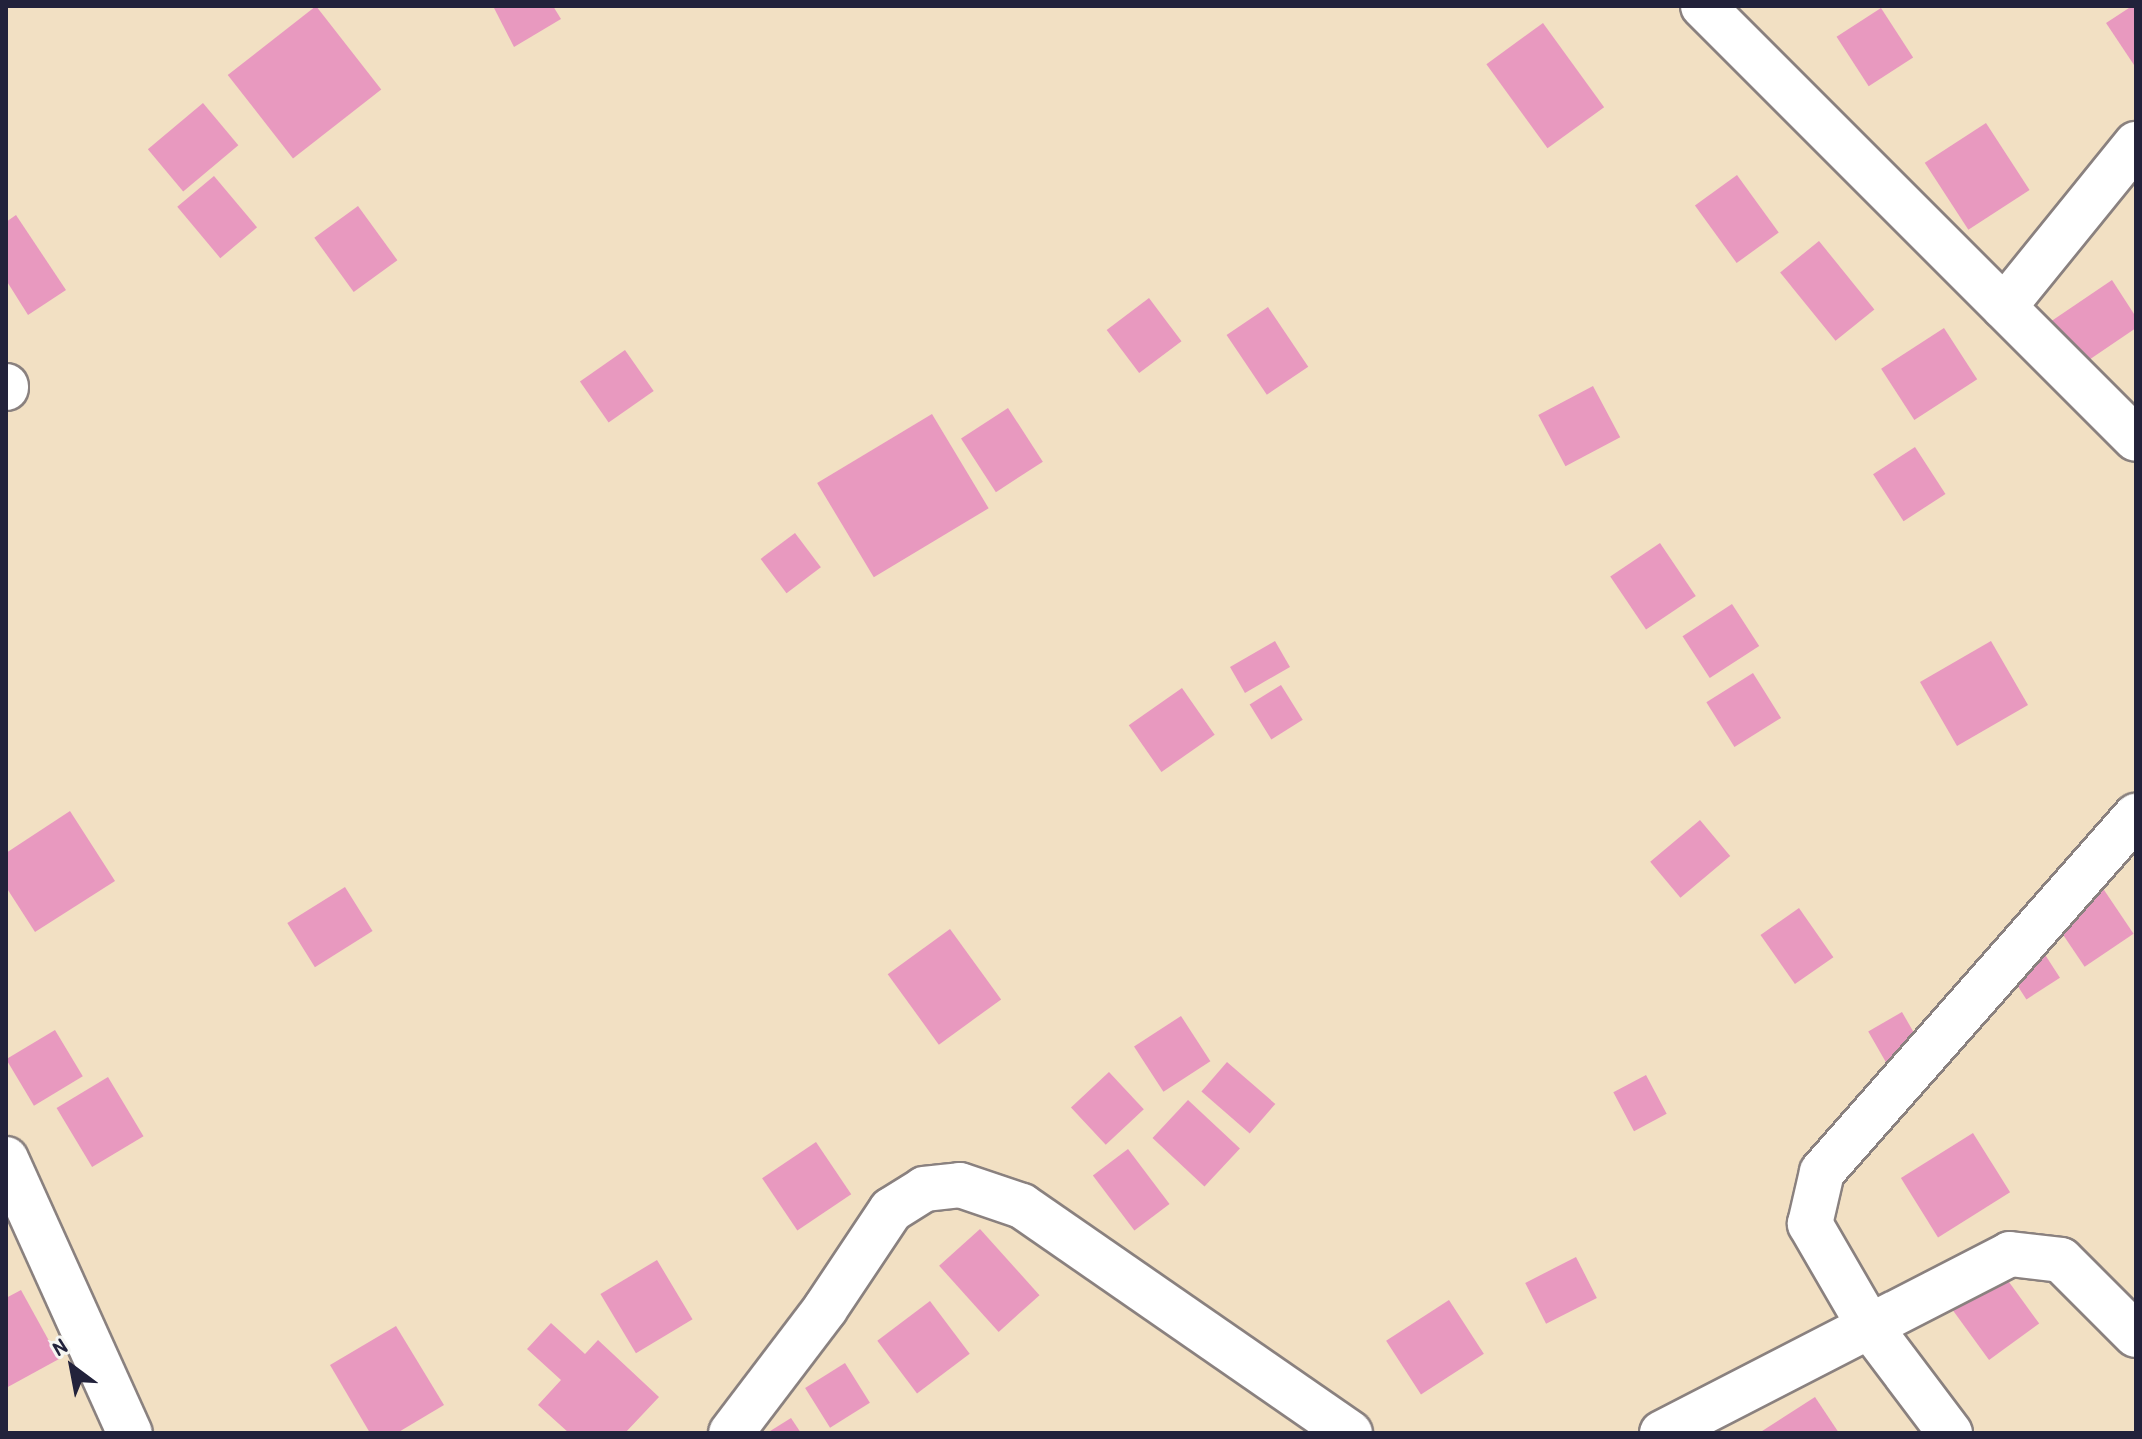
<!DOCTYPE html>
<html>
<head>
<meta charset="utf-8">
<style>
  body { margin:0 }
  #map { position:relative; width:2142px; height:1439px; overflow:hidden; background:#f2e0c3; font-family:"Patrick Hand",sans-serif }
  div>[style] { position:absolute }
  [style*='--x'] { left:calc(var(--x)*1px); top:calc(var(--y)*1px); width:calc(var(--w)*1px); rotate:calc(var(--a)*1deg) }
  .building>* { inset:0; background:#e899bf; transform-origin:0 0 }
  .roads { filter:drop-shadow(2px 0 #8a817f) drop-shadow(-2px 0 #8a817f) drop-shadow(0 2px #8a817f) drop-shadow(0 -2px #8a817f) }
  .minor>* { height:44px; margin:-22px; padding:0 22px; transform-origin:22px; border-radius:22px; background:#fff }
  .major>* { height:44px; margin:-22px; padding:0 22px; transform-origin:22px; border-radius:22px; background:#fff }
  span { translate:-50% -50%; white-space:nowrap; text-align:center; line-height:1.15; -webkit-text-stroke:6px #f6f6f2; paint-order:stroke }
  .frame { position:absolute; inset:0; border:8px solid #22223b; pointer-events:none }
  .north { position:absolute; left:32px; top:1327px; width:80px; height:80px; -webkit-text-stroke:6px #f6f6f2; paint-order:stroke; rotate:328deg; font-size:22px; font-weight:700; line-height:32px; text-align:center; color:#22223b }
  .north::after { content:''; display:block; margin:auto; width:28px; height:36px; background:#22223b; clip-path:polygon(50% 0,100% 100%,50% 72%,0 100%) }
</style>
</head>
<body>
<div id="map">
  <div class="building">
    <i style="left:316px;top:6px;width:106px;height:112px;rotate:52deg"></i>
    <i style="clip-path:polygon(493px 6px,553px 6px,561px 19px,514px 47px)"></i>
    <i style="clip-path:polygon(2132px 6px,2136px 6px,2136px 68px,2106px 23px)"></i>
    <i style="left:1881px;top:8px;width:59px;height:53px;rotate:57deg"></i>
    <i style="left:1543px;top:23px;width:104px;height:70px;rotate:54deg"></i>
    <i style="left:203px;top:103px;width:55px;height:72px;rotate:50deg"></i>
    <i style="left:1986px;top:123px;width:80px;height:73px;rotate:57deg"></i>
    <i style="left:1737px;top:175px;width:71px;height:52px;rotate:54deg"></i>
    <i style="left:214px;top:176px;width:67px;height:48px;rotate:50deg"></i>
    <i style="left:358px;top:206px;width:67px;height:54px;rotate:54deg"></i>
    <i style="clip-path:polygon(16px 215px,66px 290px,28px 315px,6px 280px,6px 222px)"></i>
    <i style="left:1819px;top:241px;width:88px;height:50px;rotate:51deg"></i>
    <i style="clip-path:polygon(2112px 280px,2136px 317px,2136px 328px,2080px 366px,2050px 322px)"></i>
    <i style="left:1149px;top:298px;width:54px;height:53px;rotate:53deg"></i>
    <i style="left:1268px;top:307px;width:72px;height:50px;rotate:56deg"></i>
    <i style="left:1944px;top:328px;width:61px;height:75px;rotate:57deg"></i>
    <i style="left:625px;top:350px;width:50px;height:55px;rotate:55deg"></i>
    <i style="left:1593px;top:386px;width:58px;height:62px;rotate:62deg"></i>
    <i style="left:1008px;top:408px;width:64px;height:56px;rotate:57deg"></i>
    <i style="left:932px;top:414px;width:110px;height:134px;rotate:59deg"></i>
    <i style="left:1915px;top:447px;width:56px;height:50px;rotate:57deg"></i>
    <i style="left:795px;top:533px;width:43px;height:43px;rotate:53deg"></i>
    <i style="left:1660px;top:543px;width:64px;height:60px;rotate:56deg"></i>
    <i style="left:1732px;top:604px;width:50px;height:59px;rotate:57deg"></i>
    <i style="left:1275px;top:641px;width:30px;height:52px;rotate:60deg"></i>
    <i style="left:1991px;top:641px;width:74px;height:82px;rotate:60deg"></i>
    <i style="left:1753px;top:673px;width:53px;height:55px;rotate:58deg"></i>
    <i style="left:1281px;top:685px;width:41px;height:37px;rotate:58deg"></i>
    <i style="left:1182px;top:688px;width:57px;height:65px;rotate:55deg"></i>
    <i style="clip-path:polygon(70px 811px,115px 881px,35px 932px,6px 887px,6px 853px)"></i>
    <i style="left:1700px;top:820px;width:47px;height:65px;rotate:50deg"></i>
    <i style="left:2100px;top:884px;width:60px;height:59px;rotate:56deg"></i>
    <i style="left:345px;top:887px;width:52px;height:68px;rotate:58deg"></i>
    <i style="left:1799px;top:908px;width:60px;height:47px;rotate:55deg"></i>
    <i style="left:950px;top:929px;width:87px;height:77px;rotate:54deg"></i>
    <i style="left:2042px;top:950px;width:33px;height:40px;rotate:57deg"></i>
    <i style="left:1902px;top:1012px;width:36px;height:39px;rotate:60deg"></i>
    <i style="left:1181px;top:1016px;width:54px;height:56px;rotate:57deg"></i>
    <i style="left:55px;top:1030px;width:54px;height:57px;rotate:59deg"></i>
    <i style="left:1227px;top:1062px;width:64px;height:39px;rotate:41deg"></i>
    <i style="left:1109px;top:1072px;width:51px;height:52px;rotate:47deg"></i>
    <i style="left:1646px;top:1075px;width:44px;height:37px;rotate:62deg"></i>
    <i style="left:108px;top:1077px;width:69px;height:60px;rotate:59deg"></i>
    <i style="left:1188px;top:1100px;width:71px;height:52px;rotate:43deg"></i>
    <i style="left:1973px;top:1133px;width:70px;height:85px;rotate:58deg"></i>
    <i style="left:816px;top:1142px;width:63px;height:65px;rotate:56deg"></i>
    <i style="left:1128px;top:1149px;width:69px;height:44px;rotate:53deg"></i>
    <i style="left:980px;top:1229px;width:89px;height:55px;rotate:48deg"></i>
    <i style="left:1576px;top:1257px;width:46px;height:57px;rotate:63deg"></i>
    <i style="left:657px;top:1260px;width:69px;height:66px;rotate:59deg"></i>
    <i style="left:2001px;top:1271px;width:65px;height:62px;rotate:54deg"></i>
    <i style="clip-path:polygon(21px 1290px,59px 1359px,6px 1388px,6px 1298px)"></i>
    <i style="left:1449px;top:1300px;width:64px;height:75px;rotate:57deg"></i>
    <i style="left:930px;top:1301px;width:66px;height:66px;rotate:53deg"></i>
    <i style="clip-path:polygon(551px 1323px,585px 1354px,598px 1340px,659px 1397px,625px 1433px,569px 1433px,538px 1405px,561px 1380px,527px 1349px)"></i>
    <i style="clip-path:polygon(396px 1326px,444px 1405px,397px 1433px,370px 1433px,330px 1365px)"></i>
    <i style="left:845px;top:1363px;width:47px;height:47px;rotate:58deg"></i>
    <i style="clip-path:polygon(1815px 1397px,1839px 1433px,1759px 1433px)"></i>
    <i style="clip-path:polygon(791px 1418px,801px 1433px,767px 1433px)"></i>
  </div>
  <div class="roads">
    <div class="minor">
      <i style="--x:1703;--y:6;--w:612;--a:45"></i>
      <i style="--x:2004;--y:307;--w:210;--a:-51"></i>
      <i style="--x:6;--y:386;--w:2;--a:90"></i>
      <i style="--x:731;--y:1433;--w:156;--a:-52.8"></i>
      <i style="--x:825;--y:1309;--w:119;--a:-56.3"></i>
      <i style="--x:891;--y:1210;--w:39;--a:-32"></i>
      <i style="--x:924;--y:1189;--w:36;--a:-6"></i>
      <i style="--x:960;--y:1185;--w:65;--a:18.7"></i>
      <i style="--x:1022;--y:1206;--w:399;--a:34.7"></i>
      <i style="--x:1662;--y:1433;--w:391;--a:-27.2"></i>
      <i style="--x:2010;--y:1254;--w:51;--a:6.7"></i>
      <i style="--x:2061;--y:1260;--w:106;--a:45"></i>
      <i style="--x:1950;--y:1433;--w:136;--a:-127"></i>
      <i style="--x:1868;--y:1324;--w:116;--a:-120.1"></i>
      <i style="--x:1810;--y:1224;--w:53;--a:-77"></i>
      <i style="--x:1822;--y:1172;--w:475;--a:-48.6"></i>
    </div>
    <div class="major">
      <i style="--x:6;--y:1159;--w:301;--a:65.7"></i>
    </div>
  </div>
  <div class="frame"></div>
  <div class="north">N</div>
</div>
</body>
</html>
